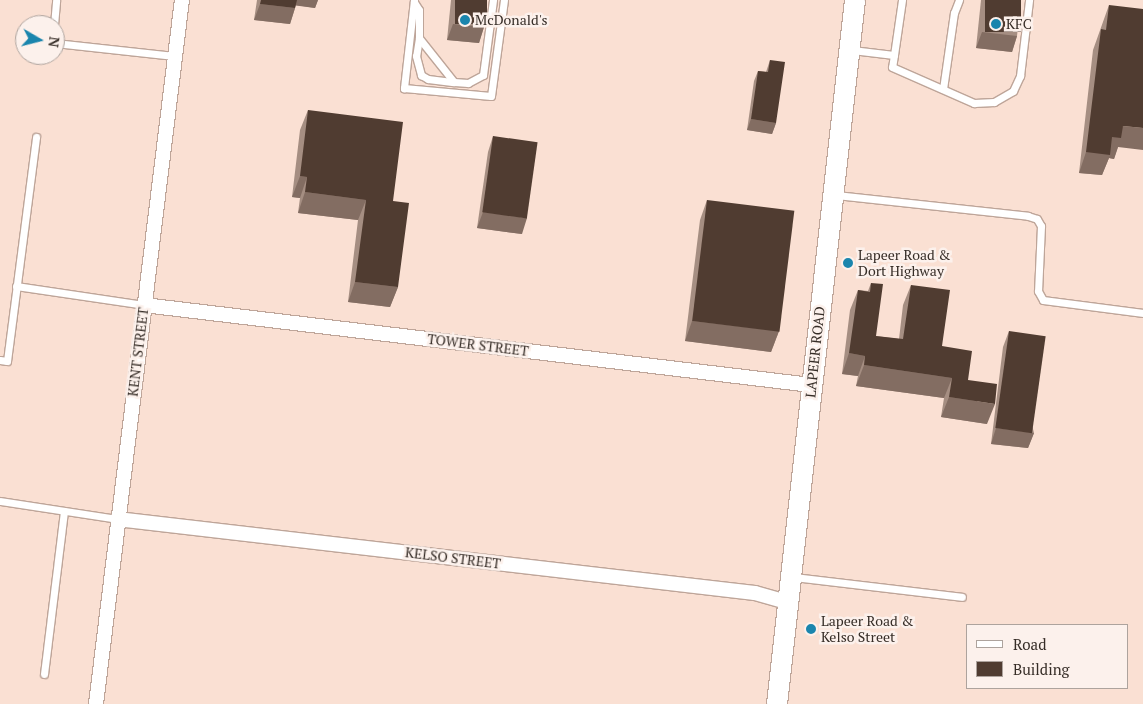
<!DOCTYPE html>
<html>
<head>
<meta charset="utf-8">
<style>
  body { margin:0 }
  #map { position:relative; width:1143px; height:704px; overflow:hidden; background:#fae0d3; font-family:"PT Serif",serif }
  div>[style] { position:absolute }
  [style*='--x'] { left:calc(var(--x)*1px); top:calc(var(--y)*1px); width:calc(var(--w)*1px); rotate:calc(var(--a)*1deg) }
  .roads { filter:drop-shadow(1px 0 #bea599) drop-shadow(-1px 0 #bea599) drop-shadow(0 1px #bea599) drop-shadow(0 -1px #bea599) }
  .lane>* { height:7px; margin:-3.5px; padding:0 3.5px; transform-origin:3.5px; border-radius:3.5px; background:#fff }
  .street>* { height:14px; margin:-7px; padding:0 7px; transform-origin:7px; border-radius:7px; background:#fff }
  .secondary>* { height:20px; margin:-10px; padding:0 10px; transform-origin:10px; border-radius:10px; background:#fff }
  .wall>* { inset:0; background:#a58e82 }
  .shaded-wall>* { inset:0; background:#836d62 }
  .building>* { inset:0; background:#503c31; transform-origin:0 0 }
  .dots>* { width:14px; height:14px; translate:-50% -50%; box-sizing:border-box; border:2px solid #fcf1ec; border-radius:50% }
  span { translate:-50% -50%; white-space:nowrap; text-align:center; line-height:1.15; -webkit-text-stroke:5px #fcf1ec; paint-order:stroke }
  .poi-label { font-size:14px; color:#362d27 }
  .left { translate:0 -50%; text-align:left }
  .street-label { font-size:14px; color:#362d27 }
  .legend { position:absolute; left:966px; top:624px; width:162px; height:65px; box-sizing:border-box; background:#fcf1ec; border:1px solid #ada39d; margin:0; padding:6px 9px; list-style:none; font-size:15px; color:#362d27 }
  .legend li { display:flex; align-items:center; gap:10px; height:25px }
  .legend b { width:25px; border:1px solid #ada39d }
  .north { position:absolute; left:15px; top:15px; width:50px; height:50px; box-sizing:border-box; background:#fcf1ec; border:1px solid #ada39d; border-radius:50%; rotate:98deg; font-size:14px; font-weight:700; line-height:20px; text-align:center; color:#362d27 }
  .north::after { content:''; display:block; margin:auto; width:18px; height:22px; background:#1a85ad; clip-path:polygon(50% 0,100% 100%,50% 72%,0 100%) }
</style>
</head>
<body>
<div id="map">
  <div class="roads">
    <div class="lane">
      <i style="--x:414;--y:0;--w:89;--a:96.5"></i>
      <i style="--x:404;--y:88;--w:87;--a:5.3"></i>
      <i style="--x:491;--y:96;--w:97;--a:-82.3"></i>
      <i style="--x:414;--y:2;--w:9;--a:58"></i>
      <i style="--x:419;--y:10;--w:28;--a:90"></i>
      <i style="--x:419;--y:38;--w:56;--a:51.5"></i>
      <i style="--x:454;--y:82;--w:14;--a:4"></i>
      <i style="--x:468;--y:83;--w:17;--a:-28"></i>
      <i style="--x:483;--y:75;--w:76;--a:-82.4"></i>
      <i style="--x:54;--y:25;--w:25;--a:-85"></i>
      <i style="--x:419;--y:38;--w:18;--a:99"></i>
      <i style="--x:416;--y:56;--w:20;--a:75"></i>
      <i style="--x:421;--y:75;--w:8;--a:30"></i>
      <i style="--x:428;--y:79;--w:26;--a:7"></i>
      <i style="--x:55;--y:43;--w:120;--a:6.2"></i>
      <i style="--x:852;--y:50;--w:42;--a:6.8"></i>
      <i style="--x:894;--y:55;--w:12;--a:99"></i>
      <i style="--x:892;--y:67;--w:90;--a:23.7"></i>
      <i style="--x:974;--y:103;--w:20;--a:-3"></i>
      <i style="--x:994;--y:102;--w:22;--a:-30"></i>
      <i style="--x:1013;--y:91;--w:17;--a:-65"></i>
      <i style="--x:1020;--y:76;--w:77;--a:-83.2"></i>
      <i style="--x:894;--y:55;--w:56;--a:-81.7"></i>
      <i style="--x:943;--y:89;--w:77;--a:-81.8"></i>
      <i style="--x:954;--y:13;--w:14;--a:-69"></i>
      <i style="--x:836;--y:195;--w:193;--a:6.2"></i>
      <i style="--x:1028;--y:216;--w:9;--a:18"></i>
      <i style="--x:1037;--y:219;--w:8;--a:60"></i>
      <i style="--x:1041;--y:226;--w:65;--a:92.6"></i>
      <i style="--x:1038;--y:291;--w:10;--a:61"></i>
      <i style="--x:1043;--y:300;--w:101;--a:7.4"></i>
      <i style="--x:16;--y:286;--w:129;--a:8.4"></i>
      <i style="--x:0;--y:360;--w:7;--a:8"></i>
      <i style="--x:7;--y:361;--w:226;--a:-82.6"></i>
      <i style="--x:0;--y:501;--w:118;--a:8.7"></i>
      <i style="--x:793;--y:577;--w:170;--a:6.7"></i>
      <i style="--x:44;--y:674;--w:164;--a:-83"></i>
    </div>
    <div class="street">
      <i style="--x:144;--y:305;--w:672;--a:6.84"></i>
      <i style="--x:117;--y:519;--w:642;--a:6.62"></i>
      <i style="--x:755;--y:593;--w:33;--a:16"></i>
      <i style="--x:96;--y:704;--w:709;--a:-83.04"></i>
    </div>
    <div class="secondary">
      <i style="--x:777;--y:704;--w:708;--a:-83.68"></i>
    </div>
  </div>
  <div class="wall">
    <i style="clip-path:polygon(254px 0,318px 0,315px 8px,296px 5px,290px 24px,254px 20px,257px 0)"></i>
    <i style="clip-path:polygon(451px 0,487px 0,484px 27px,479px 43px,447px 40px)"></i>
    <i style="clip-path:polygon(981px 0,1021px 0,1017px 36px,1012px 52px,976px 48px)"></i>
    <i style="clip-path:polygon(1109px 5px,1118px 147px,1114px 159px,1109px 158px,1102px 175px,1079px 173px,1093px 50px)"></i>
    <i style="clip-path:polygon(770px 60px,776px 123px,772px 134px,747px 130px,754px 81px,758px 71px,766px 72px)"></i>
    <i style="clip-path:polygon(308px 110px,393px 201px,398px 287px,390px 307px,348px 302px,358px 220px,298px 213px,300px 198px,292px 197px,300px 130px)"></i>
    <i style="clip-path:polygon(493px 136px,522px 234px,477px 228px,488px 152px)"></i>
    <i style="clip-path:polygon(707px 200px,779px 331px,771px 352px,685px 341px,700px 220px)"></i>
    <i style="clip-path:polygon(871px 283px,876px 336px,899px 339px,903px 305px,911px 285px,942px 346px,968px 380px,987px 424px,941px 417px,944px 398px,856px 386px,858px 376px,842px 374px,850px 310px,858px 290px,868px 291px)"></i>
    <i style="clip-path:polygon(1009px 331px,1034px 433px,1028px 448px,991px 444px,1003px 347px)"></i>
  </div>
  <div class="shaded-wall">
    <i style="clip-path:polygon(294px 0,318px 0,315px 8px,292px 5px)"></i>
    <i style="clip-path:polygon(260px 4px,295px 8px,290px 24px,254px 20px)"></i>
    <i style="clip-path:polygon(453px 24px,484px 27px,479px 43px,447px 40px)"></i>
    <i style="clip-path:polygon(982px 32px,1017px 36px,1012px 52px,976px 48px)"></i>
    <i style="clip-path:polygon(751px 119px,776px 123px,772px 134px,747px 130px)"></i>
    <i style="clip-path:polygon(1123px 126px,1143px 128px,1143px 150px,1118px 147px,1114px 159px,1109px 158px,1102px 175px,1079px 173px,1086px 152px,1112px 137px)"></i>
    <i style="clip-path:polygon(300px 176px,307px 177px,300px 198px,292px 197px)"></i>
    <i style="clip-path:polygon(305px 192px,366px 200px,358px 220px,298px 213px)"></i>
    <i style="clip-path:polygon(483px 212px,527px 218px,522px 234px,477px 228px)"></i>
    <i style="clip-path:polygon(355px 282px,398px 287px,390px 307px,348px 302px)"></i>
    <i style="clip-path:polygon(692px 321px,779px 331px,771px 352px,685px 341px)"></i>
    <i style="clip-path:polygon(849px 353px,865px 356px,858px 376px,842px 374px)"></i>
    <i style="clip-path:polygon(864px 365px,952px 378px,944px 398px,856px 386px)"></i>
    <i style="clip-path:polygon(949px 397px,995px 404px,987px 424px,941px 417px)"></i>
    <i style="clip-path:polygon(996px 428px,1034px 433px,1028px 448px,991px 444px)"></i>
  </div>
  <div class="building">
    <i style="clip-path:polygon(261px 0,297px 0,295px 8px,260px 4px)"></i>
    <i style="left:455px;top:0;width:32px;height:24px"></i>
    <i style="left:985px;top:0;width:36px;height:32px"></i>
    <i style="clip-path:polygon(1109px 5px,1143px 9px,1143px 128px,1123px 126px,1121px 138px,1112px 137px,1110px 155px,1086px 152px,1101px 29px,1106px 30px)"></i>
    <i style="clip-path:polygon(770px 60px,785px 62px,776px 123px,751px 119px,758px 71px,768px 72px)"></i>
    <i style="clip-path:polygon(308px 110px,403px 122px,393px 201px,409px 203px,398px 287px,355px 282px,366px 200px,305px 192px,307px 177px,300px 176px)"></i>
    <i style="left:493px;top:136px;width:45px;height:77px;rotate:8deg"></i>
    <i style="left:707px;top:200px;width:88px;height:122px;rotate:7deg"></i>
    <i style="clip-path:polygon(871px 283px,883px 284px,876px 336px,903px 339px,911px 285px,950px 290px,942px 346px,972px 351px,968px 380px,997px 384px,995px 404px,949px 397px,952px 378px,864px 365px,865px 356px,849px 353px,858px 290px,870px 292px)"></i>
    <i style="left:1009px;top:331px;width:37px;height:98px;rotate:8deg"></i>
  </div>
  <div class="dots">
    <i style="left:465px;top:20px;background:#1a85ad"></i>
    <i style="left:996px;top:24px;background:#1a85ad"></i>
    <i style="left:848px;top:263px;background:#1a85ad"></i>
    <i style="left:811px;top:629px;background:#1a85ad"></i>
  </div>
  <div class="poi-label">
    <span class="left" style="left:475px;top:20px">McDonald's</span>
    <span class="left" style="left:1006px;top:24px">KFC</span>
    <span class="left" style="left:858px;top:263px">Lapeer Road &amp;<br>Dort Highway</span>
    <span class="left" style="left:821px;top:629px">Lapeer Road &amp;<br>Kelso Street</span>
  </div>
  <div class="street-label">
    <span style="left:478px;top:345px;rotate:7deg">TOWER STREET</span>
    <span style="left:138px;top:352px;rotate:-83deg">KENT STREET</span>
    <span style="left:815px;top:352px;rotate:-84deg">LAPEER ROAD</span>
    <span style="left:453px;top:558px;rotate:7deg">KELSO STREET</span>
  </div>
  <ul class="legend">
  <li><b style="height:6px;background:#fff"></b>Road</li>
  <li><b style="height:14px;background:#503c31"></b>Building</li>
  </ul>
  <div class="north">N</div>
</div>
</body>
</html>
